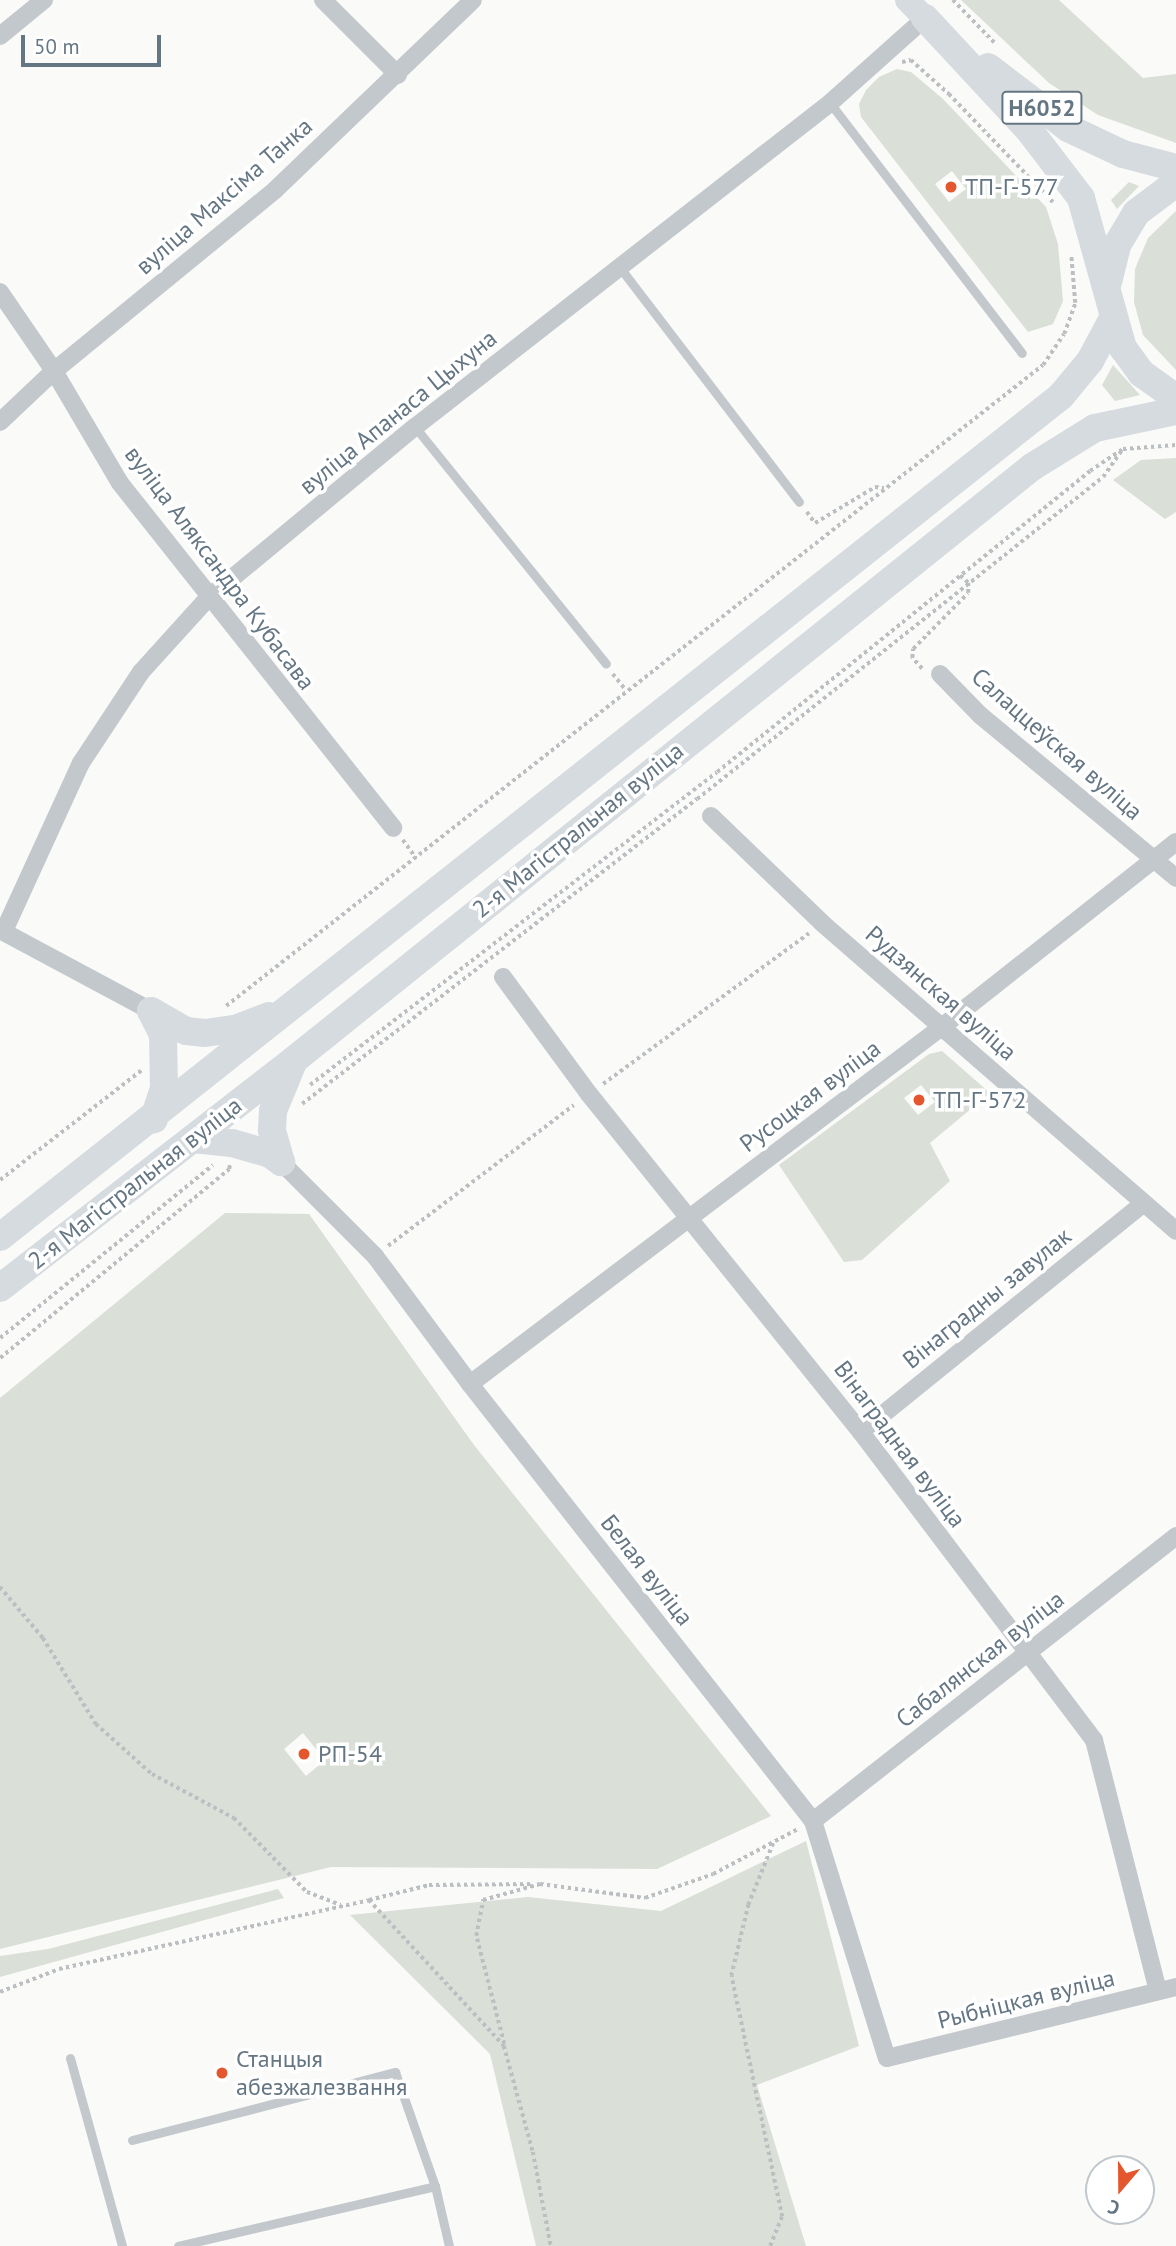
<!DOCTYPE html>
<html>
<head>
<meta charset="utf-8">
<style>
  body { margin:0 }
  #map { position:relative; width:1176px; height:2246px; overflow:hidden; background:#fafaf8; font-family:"PT Sans",sans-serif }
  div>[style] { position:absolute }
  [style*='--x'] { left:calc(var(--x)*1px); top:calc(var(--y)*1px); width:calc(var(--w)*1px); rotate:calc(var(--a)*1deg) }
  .green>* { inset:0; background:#dadfd7 }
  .path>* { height:3.5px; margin-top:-1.75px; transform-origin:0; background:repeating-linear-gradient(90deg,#bbbfc2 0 3.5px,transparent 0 7px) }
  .lane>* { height:9px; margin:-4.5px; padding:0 4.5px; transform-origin:4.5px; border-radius:4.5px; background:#c3c8cc }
  .street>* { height:18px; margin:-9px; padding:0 9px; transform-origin:9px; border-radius:9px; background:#c3c8cc }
  .secondary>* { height:24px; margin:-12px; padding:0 12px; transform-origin:12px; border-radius:12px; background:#d6dbdf }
  .primary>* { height:28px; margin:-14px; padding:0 14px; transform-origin:14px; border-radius:14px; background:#d6dbdf }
  .dots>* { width:19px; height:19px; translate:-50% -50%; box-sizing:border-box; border:4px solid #fff; border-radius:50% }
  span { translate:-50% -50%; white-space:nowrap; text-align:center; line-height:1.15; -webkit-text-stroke:7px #fff; paint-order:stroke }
  .shield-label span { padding:2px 5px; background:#fff; border:2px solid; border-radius:5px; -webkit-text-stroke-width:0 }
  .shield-label { font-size:23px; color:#657683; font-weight:700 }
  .poi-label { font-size:24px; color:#657683 }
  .left { translate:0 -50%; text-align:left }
  .street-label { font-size:24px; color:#657683 }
  .north { position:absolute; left:1085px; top:2155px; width:70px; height:70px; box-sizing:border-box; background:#fff; border:2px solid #c1c8cd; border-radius:50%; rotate:200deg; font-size:19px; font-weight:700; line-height:28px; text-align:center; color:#657683 }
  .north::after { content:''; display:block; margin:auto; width:24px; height:32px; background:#e4572e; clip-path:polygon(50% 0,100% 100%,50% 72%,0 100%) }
  .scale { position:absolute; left:21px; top:35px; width:140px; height:32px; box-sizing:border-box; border:4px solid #657683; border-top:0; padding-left:9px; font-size:21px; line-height:24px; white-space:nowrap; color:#657683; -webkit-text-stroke:5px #fff; paint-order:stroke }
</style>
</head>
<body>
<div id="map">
  <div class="green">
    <i style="clip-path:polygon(961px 0,1059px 0,1143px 78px,1176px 74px,1176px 143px,1098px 115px,1049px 83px)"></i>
    <i style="clip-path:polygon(evenodd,897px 69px,911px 72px,943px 99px,1046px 207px,1058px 244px,1063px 301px,1053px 324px,1028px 332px,861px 117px,859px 104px,866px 90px,879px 77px,897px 69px,952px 171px,966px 189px,949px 202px,935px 184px,952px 171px)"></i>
    <i style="clip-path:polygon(1129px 182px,1139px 186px,1117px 209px,1111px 200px)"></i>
    <i style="clip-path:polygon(1176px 211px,1176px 370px,1143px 335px,1134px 302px,1135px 269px,1148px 238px)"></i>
    <i style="clip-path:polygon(1113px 365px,1140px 395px,1115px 401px,1102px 385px)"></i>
    <i style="clip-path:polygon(1176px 458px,1176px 512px,1165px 519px,1113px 480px,1141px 460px)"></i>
    <i style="clip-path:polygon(evenodd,942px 1051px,990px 1093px,930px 1143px,950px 1181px,862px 1260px,844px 1262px,779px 1165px,929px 1054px,942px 1051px,921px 1085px,935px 1102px,918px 1115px,904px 1098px,921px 1085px)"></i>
    <i style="clip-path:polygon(evenodd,225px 1213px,309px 1214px,474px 1445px,771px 1816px,657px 1869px,331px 1867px,0 1949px,0 1398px,225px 1213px,303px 1733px,325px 1760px,306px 1776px,284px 1749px,303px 1733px)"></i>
    <i style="clip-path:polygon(806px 1841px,859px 2046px,757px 2085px,806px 2246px,536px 2246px,490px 2054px,350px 1915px,528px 1897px,661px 1911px)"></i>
    <i style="clip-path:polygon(278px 1889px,284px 1898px,0 1977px,0 1956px,48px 1949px)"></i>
  </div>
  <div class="path">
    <i style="--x:953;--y:0;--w:62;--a:45.7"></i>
    <i style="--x:902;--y:62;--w:9;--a:-13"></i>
    <i style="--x:911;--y:60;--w:51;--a:41.8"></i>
    <i style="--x:949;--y:94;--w:150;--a:46.1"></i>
    <i style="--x:807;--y:512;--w:14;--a:54"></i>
    <i style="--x:815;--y:523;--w:70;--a:-31"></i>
    <i style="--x:875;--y:487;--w:9;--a:6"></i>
    <i style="--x:922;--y:669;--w:15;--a:-132"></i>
    <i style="--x:912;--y:658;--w:9;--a:-84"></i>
    <i style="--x:913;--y:649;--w:78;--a:-45.5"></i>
    <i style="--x:968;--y:593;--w:10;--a:-90"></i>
    <i style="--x:968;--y:583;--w:11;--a:-139"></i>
    <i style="--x:613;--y:674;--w:21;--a:51"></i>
    <i style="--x:403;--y:840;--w:22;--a:54"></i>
    <i style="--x:226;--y:1006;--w:1038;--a:-38.12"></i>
    <i style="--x:1043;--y:365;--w:37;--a:-56"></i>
    <i style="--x:1064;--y:334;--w:33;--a:-70"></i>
    <i style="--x:1075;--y:303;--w:48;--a:-94.8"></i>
    <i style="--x:603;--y:1084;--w:255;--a:-36.2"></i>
    <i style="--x:310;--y:1085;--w:513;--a:-37.56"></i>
    <i style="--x:717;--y:772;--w:479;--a:-38.9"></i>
    <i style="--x:1090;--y:471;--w:40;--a:-34"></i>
    <i style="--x:1123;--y:449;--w:53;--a:-4.3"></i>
    <i style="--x:302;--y:1104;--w:499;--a:-37.7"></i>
    <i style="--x:697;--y:799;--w:518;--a:-38.42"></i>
    <i style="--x:1103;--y:477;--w:32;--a:-55"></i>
    <i style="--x:0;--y:1180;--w:180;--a:-37.8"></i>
    <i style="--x:388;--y:1246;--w:233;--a:-37.2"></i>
    <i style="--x:0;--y:1338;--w:274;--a:-39.1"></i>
    <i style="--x:0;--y:1358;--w:297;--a:-39.5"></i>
    <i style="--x:229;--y:1169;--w:5;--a:-79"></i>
    <i style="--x:0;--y:1587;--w:67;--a:49.9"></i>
    <i style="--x:43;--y:1638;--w:101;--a:58.4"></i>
    <i style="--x:96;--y:1724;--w:75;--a:41.8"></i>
    <i style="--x:152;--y:1774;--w:93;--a:28.2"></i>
    <i style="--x:234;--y:1818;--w:104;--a:45.4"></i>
    <i style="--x:307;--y:1892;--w:36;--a:21"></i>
    <i style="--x:369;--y:1900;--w:62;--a:-14"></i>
    <i style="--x:429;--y:1885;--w:103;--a:-0.6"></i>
    <i style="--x:0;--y:1992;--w:63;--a:-21.3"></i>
    <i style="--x:59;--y:1969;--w:318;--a:-12.5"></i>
    <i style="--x:369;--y:1900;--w:199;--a:47.2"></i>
    <i style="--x:504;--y:2046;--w:110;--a:74.7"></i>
    <i style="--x:533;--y:2152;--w:96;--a:79.2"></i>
    <i style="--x:504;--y:2044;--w:112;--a:-104.5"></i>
    <i style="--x:476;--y:1936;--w:37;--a:-79"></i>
    <i style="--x:483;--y:1900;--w:59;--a:-15.7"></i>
    <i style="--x:540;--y:1884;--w:106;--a:7.6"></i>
    <i style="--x:645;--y:1898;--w:72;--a:-19.4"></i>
    <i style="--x:713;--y:1874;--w:96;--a:-27.9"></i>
    <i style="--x:770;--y:2246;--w:31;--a:-68"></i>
    <i style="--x:782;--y:2217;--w:246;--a:-101.9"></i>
    <i style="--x:731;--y:1976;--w:73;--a:-76.5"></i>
    <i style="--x:748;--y:1905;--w:67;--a:-68"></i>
  </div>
  <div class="lane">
    <i style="--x:830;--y:103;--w:315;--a:52.5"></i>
    <i style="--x:621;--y:269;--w:293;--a:52.6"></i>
    <i style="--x:415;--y:427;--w:304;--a:51.1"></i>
    <i style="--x:70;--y:2058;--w:195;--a:74.5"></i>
    <i style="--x:132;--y:2140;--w:272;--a:-14.5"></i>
    <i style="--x:395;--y:2072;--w:121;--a:70.7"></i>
    <i style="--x:435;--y:2186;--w:62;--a:76.9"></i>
    <i style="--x:178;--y:2246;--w:264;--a:-13.1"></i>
  </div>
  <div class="street">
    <i style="--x:323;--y:0;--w:106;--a:45"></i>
    <i style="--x:0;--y:36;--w:57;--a:-39.3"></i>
    <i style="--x:0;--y:292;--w:96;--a:55.6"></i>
    <i style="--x:54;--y:371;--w:130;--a:59.5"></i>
    <i style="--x:120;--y:483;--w:440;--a:51.6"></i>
    <i style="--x:0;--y:422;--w:74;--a:-43.4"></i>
    <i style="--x:54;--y:371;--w:286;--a:-39.3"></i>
    <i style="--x:275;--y:190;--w:274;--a:-43.8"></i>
    <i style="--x:940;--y:674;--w:57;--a:45.7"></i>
    <i style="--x:980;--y:715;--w:255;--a:39.7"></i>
    <i style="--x:711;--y:816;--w:154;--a:43.9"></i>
    <i style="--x:822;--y:923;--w:469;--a:41"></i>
    <i style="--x:0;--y:930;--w:171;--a:28.2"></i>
    <i style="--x:4;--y:931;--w:185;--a:-65.4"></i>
    <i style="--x:81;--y:763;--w:109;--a:-56.6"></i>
    <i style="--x:141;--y:672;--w:100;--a:-47.8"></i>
    <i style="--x:208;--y:598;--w:268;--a:-39.6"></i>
    <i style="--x:415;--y:427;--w:526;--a:-37.98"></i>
    <i style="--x:830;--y:103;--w:127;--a:-41.8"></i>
    <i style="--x:503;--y:977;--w:145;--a:53.7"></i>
    <i style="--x:589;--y:1094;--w:434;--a:51.2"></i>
    <i style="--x:861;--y:1432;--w:386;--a:52.9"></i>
    <i style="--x:1094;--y:1740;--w:259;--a:75.7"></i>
    <i style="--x:281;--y:1162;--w:133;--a:45"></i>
    <i style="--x:375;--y:1256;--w:159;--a:53.4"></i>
    <i style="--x:470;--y:1384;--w:556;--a:51.87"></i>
    <i style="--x:813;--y:1821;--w:248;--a:72.7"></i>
    <i style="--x:887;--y:2058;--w:298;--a:-13.8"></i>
    <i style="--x:470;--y:1384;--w:593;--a:-37.12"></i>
    <i style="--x:943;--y:1026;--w:297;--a:-38.3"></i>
    <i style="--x:861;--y:1432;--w:364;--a:-39"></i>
    <i style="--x:813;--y:1821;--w:462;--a:-38.1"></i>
  </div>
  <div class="secondary">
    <i style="--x:907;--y:0;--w:25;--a:45"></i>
  </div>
  <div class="primary">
    <i style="--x:925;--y:18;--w:153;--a:47.1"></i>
    <i style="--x:1029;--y:130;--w:86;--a:52.6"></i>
    <i style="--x:1081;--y:198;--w:156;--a:74.4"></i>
    <i style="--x:1123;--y:348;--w:31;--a:54"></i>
    <i style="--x:1141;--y:373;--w:43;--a:35.5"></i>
    <i style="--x:988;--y:67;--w:101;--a:37.3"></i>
    <i style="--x:1068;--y:128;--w:61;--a:25.3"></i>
    <i style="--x:1123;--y:154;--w:55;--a:14.8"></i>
    <i style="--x:1108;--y:282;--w:38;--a:-76"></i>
    <i style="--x:1117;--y:245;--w:37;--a:-59"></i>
    <i style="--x:1136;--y:213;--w:50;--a:-36.9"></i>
    <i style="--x:151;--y:1011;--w:40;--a:29.7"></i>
    <i style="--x:186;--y:1031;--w:19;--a:6"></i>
    <i style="--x:205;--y:1033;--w:30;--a:-8"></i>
    <i style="--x:235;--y:1029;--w:36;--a:-21"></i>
    <i style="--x:151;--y:1011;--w:27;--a:63"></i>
    <i style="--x:163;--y:1035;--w:53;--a:88.9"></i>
    <i style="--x:164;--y:1088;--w:33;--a:108"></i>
    <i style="--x:193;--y:1139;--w:39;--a:6"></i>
    <i style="--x:232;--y:1143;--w:40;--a:16"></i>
    <i style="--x:270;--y:1154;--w:14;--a:36"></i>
    <i style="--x:281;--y:1162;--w:33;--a:-106"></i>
    <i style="--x:272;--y:1130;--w:19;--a:-87"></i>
    <i style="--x:273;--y:1111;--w:50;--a:-67.6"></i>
    <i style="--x:0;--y:1237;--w:1354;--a:-38.4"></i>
    <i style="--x:1061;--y:396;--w:45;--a:-50.4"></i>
    <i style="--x:1090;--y:361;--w:47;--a:-61.8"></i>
    <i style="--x:0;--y:1288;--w:372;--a:-37.8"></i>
    <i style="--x:294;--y:1060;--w:947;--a:-38.78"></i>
    <i style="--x:1032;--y:467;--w:74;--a:-31.8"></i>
    <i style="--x:1095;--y:428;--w:83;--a:-11.9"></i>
  </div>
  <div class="dots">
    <i style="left:951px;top:187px;background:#e4572e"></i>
    <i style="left:919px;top:1100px;background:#e4572e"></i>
    <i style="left:304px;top:1754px;background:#e4572e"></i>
    <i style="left:222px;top:2073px;background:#e4572e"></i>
  </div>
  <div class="shield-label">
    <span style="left:1042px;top:108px">Н6052</span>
  </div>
  <div class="poi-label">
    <span class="left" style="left:965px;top:187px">ТП-Г-577</span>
    <span class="left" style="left:933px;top:1100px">ТП-Г-572</span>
    <span class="left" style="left:318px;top:1754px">РП-54</span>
    <span class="left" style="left:236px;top:2073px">Станцыя<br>абезжалезвання</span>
  </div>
  <div class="street-label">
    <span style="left:224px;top:196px;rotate:-41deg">вуліца Максіма Танка</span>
    <span style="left:398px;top:412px;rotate:-39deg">вуліца Апанаса Цыхуна</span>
    <span style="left:220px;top:568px;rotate:53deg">вуліца Аляксандра Кубасава</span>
    <span style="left:1057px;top:744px;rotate:41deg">Салаццеўская вуліца</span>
    <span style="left:578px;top:830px;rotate:-39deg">2-я Магістральная вуліца</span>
    <span style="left:941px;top:993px;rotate:41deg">Рудзянская вуліца</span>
    <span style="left:810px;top:1096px;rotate:-37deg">Русоцкая вуліца</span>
    <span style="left:135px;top:1183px;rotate:-38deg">2-я Магістральная вуліца</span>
    <span style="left:987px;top:1298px;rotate:-39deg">Вінаградны завулак</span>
    <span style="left:900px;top:1444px;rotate:53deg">Вінаградная вуліца</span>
    <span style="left:647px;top:1570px;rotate:52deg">Белая вуліца</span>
    <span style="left:980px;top:1659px;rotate:-38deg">Сабалянская вуліца</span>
    <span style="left:1026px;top:1999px;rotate:-14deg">Рыбніцкая вуліца</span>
  </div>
  <div class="north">С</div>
  <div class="scale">50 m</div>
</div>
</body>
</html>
